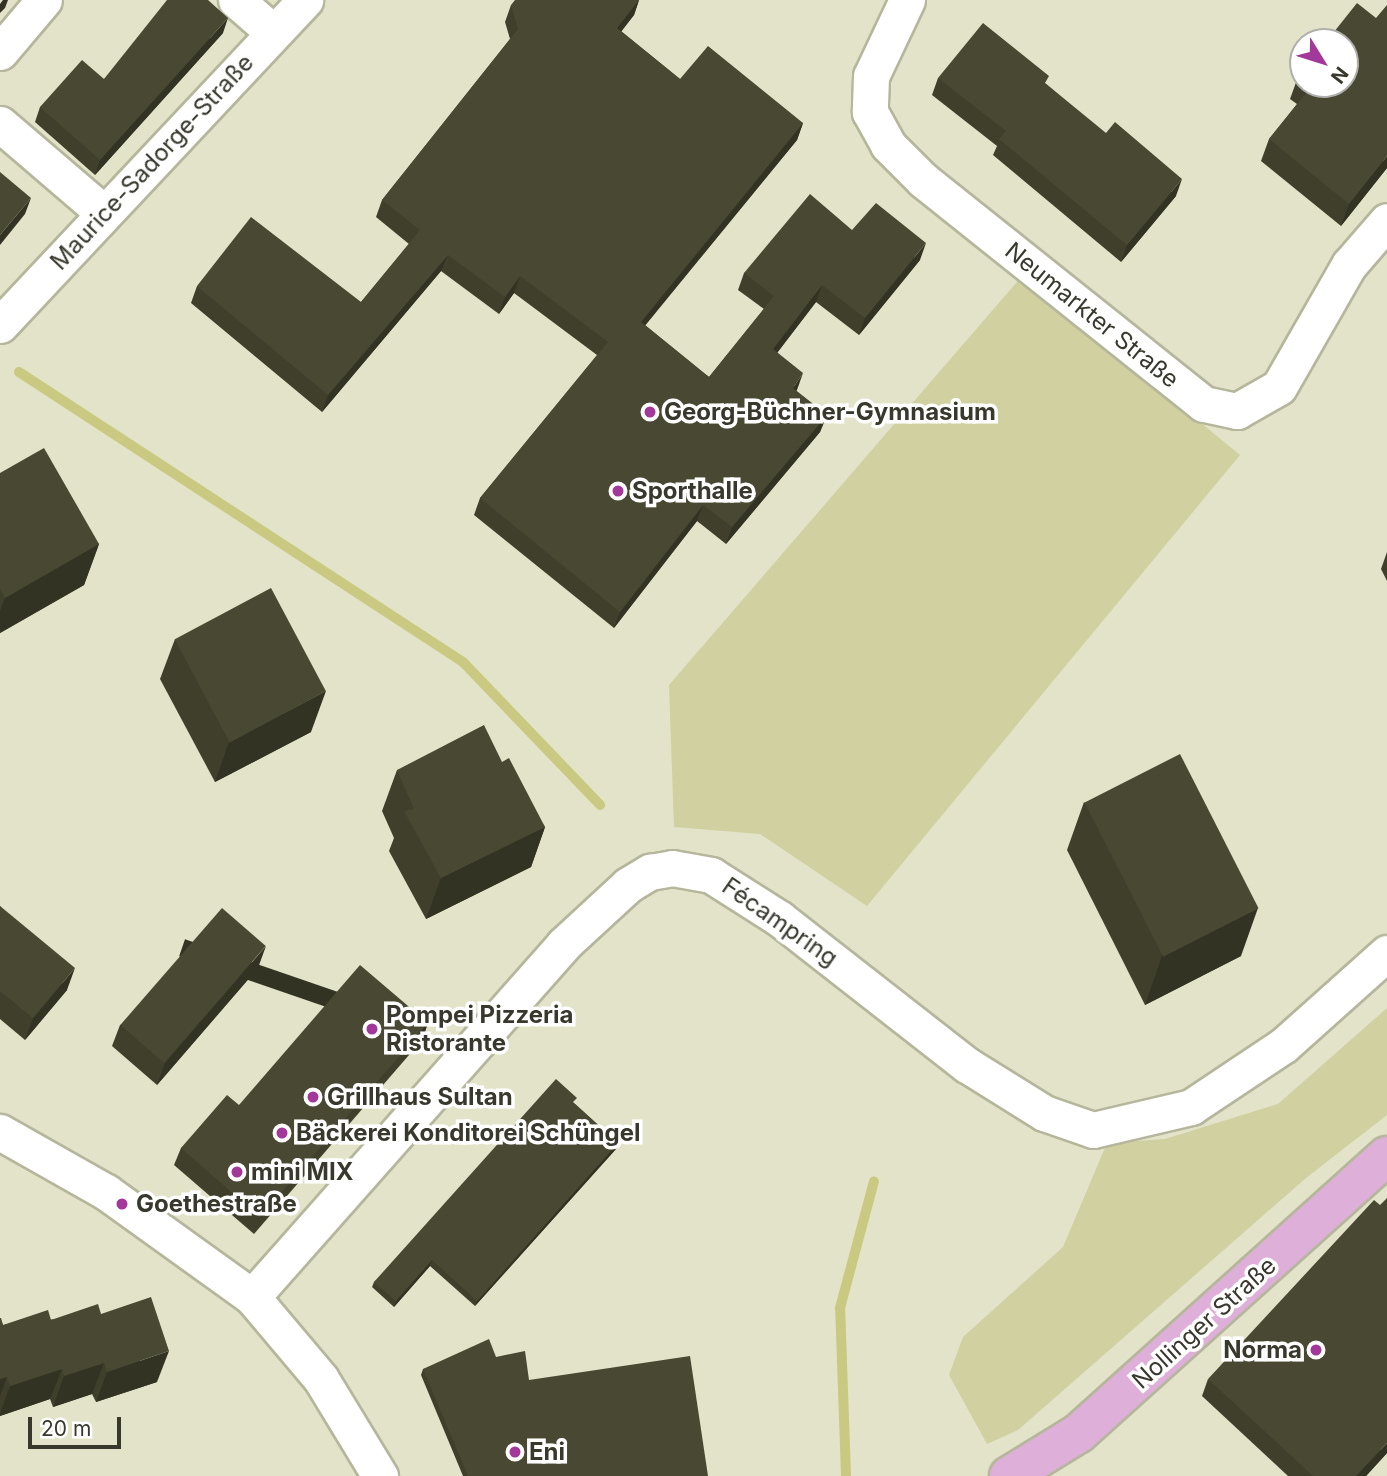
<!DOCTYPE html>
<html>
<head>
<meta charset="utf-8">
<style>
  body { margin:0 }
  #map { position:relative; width:1387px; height:1476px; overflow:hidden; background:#e3e3c9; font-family:Inter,sans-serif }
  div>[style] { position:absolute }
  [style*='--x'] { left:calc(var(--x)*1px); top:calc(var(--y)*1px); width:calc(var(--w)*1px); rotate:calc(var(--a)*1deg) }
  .green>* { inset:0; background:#d0d0a0 }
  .stream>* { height:10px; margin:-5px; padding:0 5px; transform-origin:5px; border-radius:5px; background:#cac981 }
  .roads { filter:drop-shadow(2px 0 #b6b69d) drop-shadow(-2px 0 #b6b69d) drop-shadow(0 2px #b6b69d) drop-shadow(0 -2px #b6b69d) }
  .minor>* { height:35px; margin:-17.5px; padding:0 17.5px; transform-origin:17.5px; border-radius:17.5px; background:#fff }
  .major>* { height:38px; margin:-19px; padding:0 19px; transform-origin:19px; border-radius:19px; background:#deafd9 }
  .wall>* { inset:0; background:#3f3f2c }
  .shaded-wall>* { inset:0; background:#333324; transform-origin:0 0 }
  .building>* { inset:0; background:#494933; transform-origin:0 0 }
  .dots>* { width:19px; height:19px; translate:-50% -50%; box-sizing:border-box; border:4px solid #fff; border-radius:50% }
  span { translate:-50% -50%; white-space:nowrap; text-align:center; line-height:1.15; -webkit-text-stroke:7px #fff; paint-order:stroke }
  .street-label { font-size:24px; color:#38382d }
  .poi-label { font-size:24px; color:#38382d; font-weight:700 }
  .left { translate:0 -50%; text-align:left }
  .right { translate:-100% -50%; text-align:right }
  .north { position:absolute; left:1289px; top:28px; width:70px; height:70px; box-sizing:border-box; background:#fff; border:2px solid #afafab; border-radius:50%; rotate:128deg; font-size:19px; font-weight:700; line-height:28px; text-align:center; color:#38382d }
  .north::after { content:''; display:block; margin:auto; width:24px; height:32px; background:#a23899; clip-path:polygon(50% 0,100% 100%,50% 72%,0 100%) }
  .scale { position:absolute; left:28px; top:1417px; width:93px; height:32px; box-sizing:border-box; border:4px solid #38382d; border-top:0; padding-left:9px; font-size:21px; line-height:24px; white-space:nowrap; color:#38382d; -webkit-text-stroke:5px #fff; paint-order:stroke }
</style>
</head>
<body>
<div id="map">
  <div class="green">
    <i style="clip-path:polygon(1022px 276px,1240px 455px,867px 906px,760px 834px,674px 827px,669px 685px)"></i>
    <i style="clip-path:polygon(1387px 1008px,1387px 1115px,1306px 1178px,1018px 1430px,987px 1444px,949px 1375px,963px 1337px,1063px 1247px,1107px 1143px,1165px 1139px,1278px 1104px)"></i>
  </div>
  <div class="stream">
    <i style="--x:19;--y:372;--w:530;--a:33.15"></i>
    <i style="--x:463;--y:662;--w:198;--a:46.2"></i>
    <i style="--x:846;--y:1476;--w:168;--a:-92"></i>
    <i style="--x:840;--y:1308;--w:131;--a:-75"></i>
  </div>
  <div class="roads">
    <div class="minor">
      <i style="--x:236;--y:0;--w:49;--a:40.9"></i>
      <i style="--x:907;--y:0;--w:84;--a:115.3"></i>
      <i style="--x:871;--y:76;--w:36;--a:92"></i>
      <i style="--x:870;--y:112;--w:38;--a:61"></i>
      <i style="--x:888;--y:145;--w:49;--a:45"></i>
      <i style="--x:923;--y:180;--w:359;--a:38.6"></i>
      <i style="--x:1204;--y:404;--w:34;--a:12"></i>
      <i style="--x:1237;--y:411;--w:48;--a:-29.7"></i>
      <i style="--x:1279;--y:387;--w:141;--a:-60.2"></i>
      <i style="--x:1349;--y:265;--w:58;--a:-49.2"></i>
      <i style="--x:0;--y:52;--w:68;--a:-49.8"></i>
      <i style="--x:0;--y:124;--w:137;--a:40.6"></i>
      <i style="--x:0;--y:325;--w:446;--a:-46.8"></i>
      <i style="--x:0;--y:1132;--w:122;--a:29.5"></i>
      <i style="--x:106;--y:1192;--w:180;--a:35.7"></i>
      <i style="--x:252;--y:1297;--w:107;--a:49.9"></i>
      <i style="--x:321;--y:1379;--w:114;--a:58.7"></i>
      <i style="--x:252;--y:1297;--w:470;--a:-48.5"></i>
      <i style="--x:563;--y:945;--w:88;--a:-42.7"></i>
      <i style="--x:628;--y:885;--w:26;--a:-31"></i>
      <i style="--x:650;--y:872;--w:22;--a:-10"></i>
      <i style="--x:672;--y:868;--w:40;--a:10"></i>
      <i style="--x:711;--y:875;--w:82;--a:32.5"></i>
      <i style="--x:780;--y:919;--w:237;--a:38"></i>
      <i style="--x:967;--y:1065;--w:91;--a:31.9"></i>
      <i style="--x:1044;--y:1113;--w:52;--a:19.1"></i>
      <i style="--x:1093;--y:1130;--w:101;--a:-13.2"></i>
      <i style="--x:1191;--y:1107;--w:112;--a:-33.7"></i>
      <i style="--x:1284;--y:1045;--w:138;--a:-41.8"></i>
    </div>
    <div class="major">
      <i style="--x:1009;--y:1476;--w:82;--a:-31.6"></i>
      <i style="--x:1079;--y:1433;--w:414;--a:-42"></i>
    </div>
  </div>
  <div class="wall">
    <i style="clip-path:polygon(639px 0,634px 15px,621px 31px,680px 79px,803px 123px,797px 140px,645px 325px,709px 377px,764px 309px,738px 290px,744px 273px,852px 230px,920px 260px,859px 335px,816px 302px,777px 353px,796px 391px,827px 415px,820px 432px,726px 544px,697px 521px,614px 628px,474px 515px,480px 498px,597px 355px,514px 293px,499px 314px,441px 271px,322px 412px,191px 303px,197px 286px,361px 302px,409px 244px,376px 217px,382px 200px,510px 39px,505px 22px,511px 5px)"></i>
    <i style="clip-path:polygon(223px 33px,95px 175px,35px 122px,40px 107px,104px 79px)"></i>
    <i style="clip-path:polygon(1303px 71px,1303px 84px,1345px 84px,1387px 168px,1341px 226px,1261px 161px,1269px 139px,1297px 104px,1290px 99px,1298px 77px)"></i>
    <i style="clip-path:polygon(938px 78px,1046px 84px,1176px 196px,1121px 262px,993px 155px,997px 146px,932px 95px)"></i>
    <i style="clip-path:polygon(0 473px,99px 544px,84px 585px,0 633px)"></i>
    <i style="clip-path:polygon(1387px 552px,1387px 581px,1381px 569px)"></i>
    <i style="clip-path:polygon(175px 639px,311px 732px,215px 782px,160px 679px)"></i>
    <i style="clip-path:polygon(502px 762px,545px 827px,531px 867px,426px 919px,389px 851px,394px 838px,382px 811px,397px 770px)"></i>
    <i style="clip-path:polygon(1084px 802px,1241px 956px,1145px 1005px,1067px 850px)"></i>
    <i style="clip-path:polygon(0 906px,67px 990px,25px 1040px,0 1019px)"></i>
    <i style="clip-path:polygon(258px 968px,157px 1085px,112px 1046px,120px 1025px)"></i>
    <i style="clip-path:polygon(428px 1023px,422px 1040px,254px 1234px,174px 1165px,181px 1148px,239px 1105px)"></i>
    <i style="clip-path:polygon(575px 1104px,618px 1143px,616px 1149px,475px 1306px,430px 1266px,394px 1307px,372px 1287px,374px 1282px)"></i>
    <i style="clip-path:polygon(101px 1314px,157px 1382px,96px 1402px,92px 1394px,53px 1407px,50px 1399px,0 1416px,0 1318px,3px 1325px)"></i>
    <i style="clip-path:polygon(496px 1357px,529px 1380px,708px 1476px,463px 1476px,421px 1375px,423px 1369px)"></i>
    <i style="clip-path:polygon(1208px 1379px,1387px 1453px,1366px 1476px,1288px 1476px,1202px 1396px)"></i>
  </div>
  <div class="shaded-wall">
    <i style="clip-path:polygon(3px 0,8px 0,5px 8px,0 13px,0 4px)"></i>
    <i style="clip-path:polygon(639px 0,634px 15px,611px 45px,617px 28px)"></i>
    <i style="clip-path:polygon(228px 18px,223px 33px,95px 175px,100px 160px)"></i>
    <i style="clip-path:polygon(803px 123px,797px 140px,635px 338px,641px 322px)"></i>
    <i style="clip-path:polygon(1387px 156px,1387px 168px,1341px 226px,1349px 204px)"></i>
    <i style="clip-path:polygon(1182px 179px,1176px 196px,1121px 262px,1127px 245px)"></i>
    <i style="clip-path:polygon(31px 198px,25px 214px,0 245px,0 235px)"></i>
    <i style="clip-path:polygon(926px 243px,920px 260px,859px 335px,865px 318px)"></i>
    <i style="clip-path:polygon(448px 255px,441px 271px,322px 412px,328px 395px)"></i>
    <i style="clip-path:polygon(520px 276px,514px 293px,499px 314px,505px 297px)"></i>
    <i style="clip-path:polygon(822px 285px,816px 302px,767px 366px,773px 349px)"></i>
    <i style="clip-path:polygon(803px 373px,797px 390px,787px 404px,793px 388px)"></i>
    <i style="clip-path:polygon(827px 415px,820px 432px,726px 544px,732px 527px)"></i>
    <i style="clip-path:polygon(703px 505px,697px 521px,614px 628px,620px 612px)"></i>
    <i style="clip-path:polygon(99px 544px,84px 585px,0 633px,0 611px,5px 598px)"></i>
    <i style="clip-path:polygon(326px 691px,311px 732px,215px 782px,229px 742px)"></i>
    <i style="clip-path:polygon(545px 827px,531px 867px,426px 919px,441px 878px)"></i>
    <i style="clip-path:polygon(1258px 908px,1241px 956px,1145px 1005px,1162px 956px)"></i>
    <i style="clip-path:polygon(266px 946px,258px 968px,157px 1085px,165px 1063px)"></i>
    <i style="clip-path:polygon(75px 968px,67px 990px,25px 1040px,33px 1018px)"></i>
    <i style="left:428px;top:1023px;width:18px;height:257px;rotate:109deg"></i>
    <i style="clip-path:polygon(618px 1143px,616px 1149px,475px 1306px,477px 1301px)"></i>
    <i style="clip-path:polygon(432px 1260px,430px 1266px,394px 1307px,396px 1301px)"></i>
    <i style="clip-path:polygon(169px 1351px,157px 1382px,96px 1402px,107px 1372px)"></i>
    <i style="clip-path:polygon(104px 1363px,92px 1394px,53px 1407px,64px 1376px)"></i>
    <i style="clip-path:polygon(62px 1369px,50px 1399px,0 1416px,0 1413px,10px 1386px)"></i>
    <i style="clip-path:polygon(7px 1377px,0 1396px,0 1379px)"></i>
    <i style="clip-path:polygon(1387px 1443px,1387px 1453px,1366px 1476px,1356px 1476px)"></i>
  </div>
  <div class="building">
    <i style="clip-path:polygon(167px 0,208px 0,228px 18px,100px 160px,40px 107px,82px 60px,104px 79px)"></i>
    <i style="clip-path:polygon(515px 0,639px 0,617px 28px,680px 79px,708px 46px,803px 123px,641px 322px,709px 377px,774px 296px,744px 273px,810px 194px,852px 230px,876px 203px,926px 243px,865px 318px,822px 285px,773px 349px,803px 373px,793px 388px,827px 415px,732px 527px,703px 505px,620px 612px,480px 498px,608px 342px,520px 276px,505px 297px,448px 255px,328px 395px,197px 286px,251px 217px,361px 302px,420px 230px,382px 200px,518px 29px,511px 5px)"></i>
    <i style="clip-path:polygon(1357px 3px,1376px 18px,1387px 5px,1387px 156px,1349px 204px,1269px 139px,1311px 87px,1307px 84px,1345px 84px,1345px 42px,1326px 42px)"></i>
    <i style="clip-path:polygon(983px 23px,1049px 76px,1045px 83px,1106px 133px,1115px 122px,1182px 179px,1127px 245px,999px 139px,1006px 131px,938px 78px)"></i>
    <i style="clip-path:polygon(1303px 71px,1303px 81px,1298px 77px)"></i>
    <i style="clip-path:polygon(0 172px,31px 198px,0 235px)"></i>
    <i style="clip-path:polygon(44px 448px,99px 544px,5px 598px,0 589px,0 473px)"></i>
    <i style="left:271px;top:588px;width:117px;height:109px;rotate:62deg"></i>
    <i style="clip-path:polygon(484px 725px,502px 762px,509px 758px,545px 827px,441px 878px,404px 811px,414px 809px,397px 770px)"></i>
    <i style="left:1180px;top:754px;width:173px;height:107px;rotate:63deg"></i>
    <i style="clip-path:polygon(0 906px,75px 968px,33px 1018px,0 991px)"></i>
    <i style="left:222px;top:908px;width:58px;height:155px;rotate:41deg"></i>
    <i style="clip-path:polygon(360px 965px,428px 1023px,260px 1217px,181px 1148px,227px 1095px,239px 1105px)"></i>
    <i style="clip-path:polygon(556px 1079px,577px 1098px,573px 1102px,618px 1143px,477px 1301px,432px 1260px,396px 1301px,374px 1282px)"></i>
    <i style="clip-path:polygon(1387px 1198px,1387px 1443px,1356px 1476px,1313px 1476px,1208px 1379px,1374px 1200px,1380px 1205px)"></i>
    <i style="clip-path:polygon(151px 1297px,169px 1351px,107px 1372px,104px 1363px,64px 1376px,62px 1369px,10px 1386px,7px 1377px,0 1379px,0 1318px,1px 1318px,3px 1325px,48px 1310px,51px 1320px,98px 1304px,101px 1314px)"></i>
    <i style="clip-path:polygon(489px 1339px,496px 1357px,525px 1351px,529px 1380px,690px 1356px,708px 1476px,468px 1476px,423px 1369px)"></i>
  </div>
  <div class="dots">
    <i style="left:650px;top:412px;background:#a23899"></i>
    <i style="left:618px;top:491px;background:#a23899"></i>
    <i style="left:372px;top:1029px;background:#a23899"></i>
    <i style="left:313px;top:1097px;background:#a23899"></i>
    <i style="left:282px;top:1133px;background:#a23899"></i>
    <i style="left:237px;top:1172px;background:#a23899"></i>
    <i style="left:122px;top:1204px;background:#a23899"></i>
    <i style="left:1316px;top:1350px;background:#a23899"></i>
    <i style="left:515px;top:1452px;background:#a23899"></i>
  </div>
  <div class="street-label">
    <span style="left:152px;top:162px;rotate:-47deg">Maurice-Sadorge-Straße</span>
    <span style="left:1092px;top:315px;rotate:39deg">Neumarkter Straße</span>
    <span style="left:780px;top:922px;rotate:35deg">Fécampring</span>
    <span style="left:1204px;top:1323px;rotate:-42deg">Nollinger Straße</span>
  </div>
  <div class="poi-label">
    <span class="left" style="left:664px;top:412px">Georg-Büchner-Gymnasium</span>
    <span class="left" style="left:632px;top:491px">Sporthalle</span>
    <span class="left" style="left:386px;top:1029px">Pompei Pizzeria<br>Ristorante</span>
    <span class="left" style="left:327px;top:1097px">Grillhaus Sultan</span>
    <span class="left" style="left:296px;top:1133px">Bäckerei Konditorei Schüngel</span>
    <span class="left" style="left:251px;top:1172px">mini MIX</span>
    <span class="left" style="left:136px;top:1204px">Goethestraße</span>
    <span class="right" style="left:1302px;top:1350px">Norma</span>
    <span class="left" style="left:529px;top:1452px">Eni</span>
  </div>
  <div class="north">N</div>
  <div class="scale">20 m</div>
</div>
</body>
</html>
